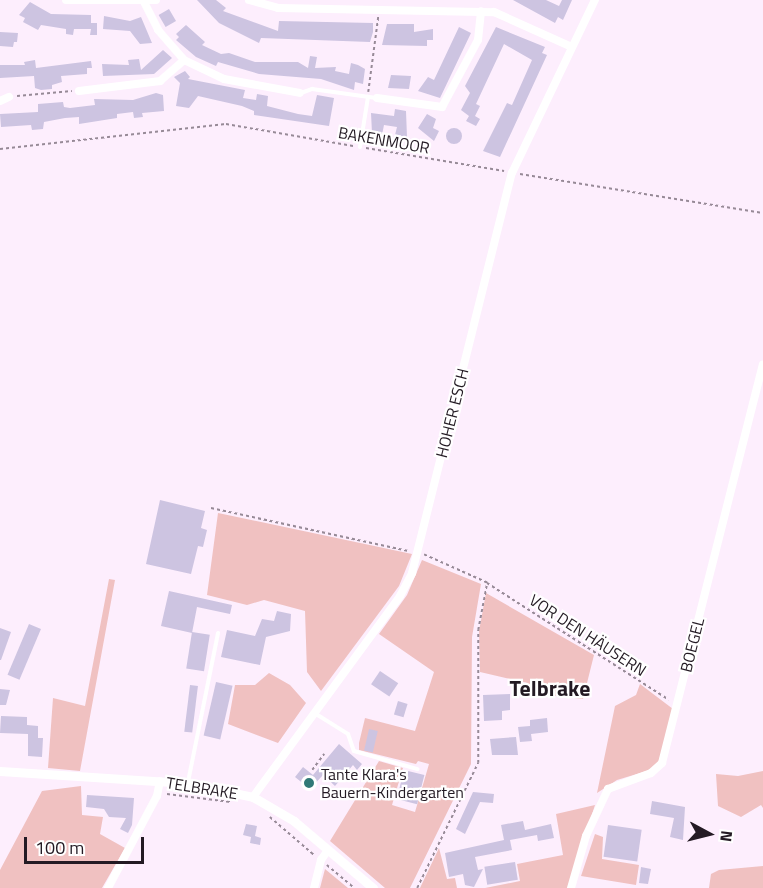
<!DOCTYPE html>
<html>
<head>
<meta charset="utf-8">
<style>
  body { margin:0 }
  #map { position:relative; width:763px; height:888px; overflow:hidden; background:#fdeefd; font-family:"Titillium Web",sans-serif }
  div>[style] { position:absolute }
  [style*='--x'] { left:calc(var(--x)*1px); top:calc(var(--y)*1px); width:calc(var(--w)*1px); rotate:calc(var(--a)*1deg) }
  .green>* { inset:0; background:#f0c1c1 }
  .building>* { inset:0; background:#cdc4e1; transform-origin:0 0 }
  .round { border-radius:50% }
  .path>* { height:1.5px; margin-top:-0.75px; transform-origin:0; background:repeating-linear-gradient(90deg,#978a97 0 3px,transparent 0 6px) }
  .service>* { height:4px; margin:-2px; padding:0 2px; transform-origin:2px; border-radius:2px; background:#fff }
  .minor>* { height:8px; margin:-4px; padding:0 4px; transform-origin:4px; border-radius:4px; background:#fff }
  .tertiary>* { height:9px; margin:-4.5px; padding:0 4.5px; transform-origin:4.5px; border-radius:4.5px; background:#fff }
  .dots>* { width:16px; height:16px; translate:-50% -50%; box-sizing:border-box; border:3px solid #fff; border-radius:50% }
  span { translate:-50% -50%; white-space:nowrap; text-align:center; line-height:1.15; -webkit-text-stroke:4.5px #fff; paint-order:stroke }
  .street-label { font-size:16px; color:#231a23 }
  .poi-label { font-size:16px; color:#231a23 }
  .left { translate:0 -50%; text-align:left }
  .district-label { font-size:22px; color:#231a23; font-weight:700 }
  .north { position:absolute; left:679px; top:804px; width:60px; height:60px; -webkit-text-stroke:4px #fff; paint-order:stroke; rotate:97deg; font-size:16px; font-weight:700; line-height:24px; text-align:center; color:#231a23 }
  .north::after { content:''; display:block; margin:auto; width:21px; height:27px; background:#231a23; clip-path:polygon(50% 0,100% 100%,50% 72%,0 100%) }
  .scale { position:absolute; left:24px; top:837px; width:120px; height:27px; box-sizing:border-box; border:3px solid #231a23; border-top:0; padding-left:8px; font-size:18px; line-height:21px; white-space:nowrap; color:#231a23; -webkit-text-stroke:4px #fff; paint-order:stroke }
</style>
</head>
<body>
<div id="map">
  <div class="green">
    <i style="clip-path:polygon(218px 513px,412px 554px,399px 586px,321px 691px,307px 672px,305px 611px,264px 600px,247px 605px,207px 595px)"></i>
    <i style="clip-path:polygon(422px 560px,481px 584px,472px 637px,471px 764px,410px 888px,385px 888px,330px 841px,379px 761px,403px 768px,392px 805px,415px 812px,429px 764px,418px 761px,416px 764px,359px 750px,359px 743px,365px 718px,415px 731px,434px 672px,379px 634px,407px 595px)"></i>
    <i style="clip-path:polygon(109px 579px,115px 580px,80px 771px,48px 768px,53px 698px,85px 706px)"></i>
    <i style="clip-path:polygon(486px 593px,594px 655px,583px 699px,528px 693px,528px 683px,480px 672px,479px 631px)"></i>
    <i style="clip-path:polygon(269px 673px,290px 685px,306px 703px,278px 743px,228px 724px,235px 685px,255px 685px)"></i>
    <i style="clip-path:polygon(640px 684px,673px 709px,659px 761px,650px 770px,617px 780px,597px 793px,615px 706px,636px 695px)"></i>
    <i style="clip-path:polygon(763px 771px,763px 808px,761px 805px,741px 817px,718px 806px,716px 774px,738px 776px)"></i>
    <i style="clip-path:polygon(81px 786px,82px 815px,103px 817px,100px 834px,125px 848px,102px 888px,0 888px,0 870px,42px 791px)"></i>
    <i style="clip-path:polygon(595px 805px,568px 888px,485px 888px,520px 881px,517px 864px,563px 855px,556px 814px)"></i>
    <i style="clip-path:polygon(595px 834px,603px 837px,602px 859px,639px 865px,636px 885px,581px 876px)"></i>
    <i style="clip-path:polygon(439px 848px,447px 879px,455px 878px,457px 888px,420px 888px)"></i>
    <i style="clip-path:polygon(763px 866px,763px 888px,709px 888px,711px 874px,719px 870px)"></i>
    <i style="clip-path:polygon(325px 869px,348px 888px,320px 888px)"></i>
  </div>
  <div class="building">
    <i style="clip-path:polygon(197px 0,216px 0,226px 8px,223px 11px,278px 31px,279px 21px,373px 23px,373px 32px,370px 42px,261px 38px,259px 43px,219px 23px)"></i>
    <i style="clip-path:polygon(513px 0,546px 0,559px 6px,562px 0,572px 0,563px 20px,558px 17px,555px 23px)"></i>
    <i style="clip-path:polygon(30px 2px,51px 14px,91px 15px,91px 23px,97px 23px,97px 35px,90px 35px,91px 29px,74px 29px,73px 35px,66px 34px,66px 29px,41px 25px,38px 30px,23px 22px,25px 18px,19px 15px)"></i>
    <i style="left:169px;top:9px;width:14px;height:12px;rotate:60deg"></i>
    <i style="clip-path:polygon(104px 16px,130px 21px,141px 17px,152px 43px,140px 44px,130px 31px,103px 29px)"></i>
    <i style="clip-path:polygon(387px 24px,414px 24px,414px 32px,433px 29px,433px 40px,427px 40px,427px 46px,382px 45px)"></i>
    <i style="clip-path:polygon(186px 25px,205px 42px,202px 45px,221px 54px,229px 53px,255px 62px,298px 62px,308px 68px,310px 56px,317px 57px,315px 68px,336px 67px,335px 71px,349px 74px,351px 63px,358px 65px,365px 69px,363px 84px,355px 82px,354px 90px,321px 79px,259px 74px,218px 62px,216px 66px,196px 57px,176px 40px,179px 37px,176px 34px)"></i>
    <i style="clip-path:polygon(459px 27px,471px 33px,440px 98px,418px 91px,428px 77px,434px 80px)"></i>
    <i style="clip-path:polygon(496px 27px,545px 47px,542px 53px,547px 55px,500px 157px,483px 151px,507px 103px,512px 105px,532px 60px,504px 44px,476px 104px,480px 106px,475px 116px,480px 119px,476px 126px,466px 121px,469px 116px,461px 110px,470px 93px,465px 86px)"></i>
    <i style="clip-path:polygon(0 32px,18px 33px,17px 42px,14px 42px,13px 47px,0 46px)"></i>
    <i style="clip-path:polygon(163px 50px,172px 58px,154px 74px,103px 76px,102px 64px,129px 65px,128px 60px,139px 59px,141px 70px)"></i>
    <i style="clip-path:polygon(35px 60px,36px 68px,91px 61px,92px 68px,87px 68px,87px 74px,61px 76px,62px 82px,52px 85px,52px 89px,41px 90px,35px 88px,34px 76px,0 78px,0 65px,25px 65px,24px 62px)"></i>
    <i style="clip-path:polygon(185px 71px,190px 77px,188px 79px,245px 90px,243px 98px,256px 100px,257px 94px,268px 96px,267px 106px,298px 114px,312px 116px,317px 95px,334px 98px,329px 126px,254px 115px,254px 111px,242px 106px,198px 96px,189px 108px,176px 106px,180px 83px,174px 77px)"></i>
    <i style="clip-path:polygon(391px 75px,411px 76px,409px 89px,388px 88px)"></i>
    <i style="clip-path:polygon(156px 93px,163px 95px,164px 111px,142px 113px,143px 117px,134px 118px,133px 112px,117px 114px,117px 118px,79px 124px,79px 117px,65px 118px,44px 122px,43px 129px,32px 130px,31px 125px,1px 127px,0 114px,38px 112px,38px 104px,63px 102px,64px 107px,70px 108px,95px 105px,94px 99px,133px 100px)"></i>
    <i style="clip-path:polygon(395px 109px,406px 111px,407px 137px,395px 135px,397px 127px,384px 125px,382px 135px,372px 133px,371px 113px,394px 116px)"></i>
    <i style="clip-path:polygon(427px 114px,436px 119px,433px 128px,439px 131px,434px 141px,418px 128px)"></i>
    <i class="round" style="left:446px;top:128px;width:16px;height:16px"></i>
    <i style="clip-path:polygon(160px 500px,205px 511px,201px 528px,207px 530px,203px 547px,198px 546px,191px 574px,146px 564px)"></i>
    <i style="clip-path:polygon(169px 591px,232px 605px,230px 614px,197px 607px,192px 633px,161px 626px)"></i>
    <i style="clip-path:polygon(277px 611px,291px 614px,290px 631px,266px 637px,260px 665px,221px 657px,227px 630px,255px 636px,262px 619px,274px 621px)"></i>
    <i style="left:29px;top:624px;width:13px;height:55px;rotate:23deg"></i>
    <i style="clip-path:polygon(0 628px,11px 632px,1px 660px,0 660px)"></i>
    <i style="left:192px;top:632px;width:18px;height:37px;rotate:9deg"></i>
    <i style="left:380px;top:671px;width:22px;height:16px;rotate:34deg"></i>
    <i style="left:216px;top:682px;width:17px;height:55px;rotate:13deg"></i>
    <i style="left:190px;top:685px;width:8px;height:47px;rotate:7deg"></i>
    <i style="clip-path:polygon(0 689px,10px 690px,6px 705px,0 705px)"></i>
    <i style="clip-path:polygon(510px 694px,510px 710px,502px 711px,502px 720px,484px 721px,483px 695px)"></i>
    <i style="left:398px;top:701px;width:10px;height:14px;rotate:17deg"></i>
    <i style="clip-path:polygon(1px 716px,27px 717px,27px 725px,38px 726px,38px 738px,43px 738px,42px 757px,28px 756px,28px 734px,0 733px)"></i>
    <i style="clip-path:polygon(547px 718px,548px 732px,531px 734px,532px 741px,520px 742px,518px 727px,530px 726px,530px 720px)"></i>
    <i style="left:369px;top:729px;width:9px;height:22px;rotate:13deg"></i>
    <i style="clip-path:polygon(516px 737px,518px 755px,492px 755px,490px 739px)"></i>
    <i style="clip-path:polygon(339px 744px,362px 764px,357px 770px,353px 765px,335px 786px,323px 775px,310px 789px,295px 777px,303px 767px,313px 775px)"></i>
    <i style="left:404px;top:770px;width:21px;height:30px;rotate:14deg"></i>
    <i style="clip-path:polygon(473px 792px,494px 794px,493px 803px,480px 802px,465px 834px,456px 829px)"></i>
    <i style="clip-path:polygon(87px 795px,134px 798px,132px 825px,128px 833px,120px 829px,126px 818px,109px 817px,104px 809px,86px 807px)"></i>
    <i style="clip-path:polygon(652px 801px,685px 807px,683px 840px,670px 837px,674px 818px,650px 814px)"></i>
    <i style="clip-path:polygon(523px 821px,525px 830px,551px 824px,554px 838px,538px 841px,537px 835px,510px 840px,512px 850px,475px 857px,478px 870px,483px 869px,474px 887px,465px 885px,463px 874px,449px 877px,445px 853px,504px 840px,501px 825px)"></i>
    <i style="clip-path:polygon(246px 824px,257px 826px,255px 836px,261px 838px,260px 845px,250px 843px,251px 837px,243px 835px)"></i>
    <i style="left:608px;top:825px;width:34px;height:32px;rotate:8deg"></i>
    <i style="left:515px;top:862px;width:18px;height:31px;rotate:81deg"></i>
    <i style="clip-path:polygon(641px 867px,651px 869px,648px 884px,639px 883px)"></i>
  </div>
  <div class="path">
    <i style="--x:368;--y:92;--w:76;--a:-82.4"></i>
    <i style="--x:17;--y:96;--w:55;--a:-5.2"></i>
    <i style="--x:366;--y:148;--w:140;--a:9.5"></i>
    <i style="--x:0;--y:149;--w:227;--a:-6.3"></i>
    <i style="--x:226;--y:124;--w:129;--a:9.8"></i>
    <i style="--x:520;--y:174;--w:246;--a:9.1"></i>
    <i style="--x:211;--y:508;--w:202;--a:12.3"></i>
    <i style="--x:487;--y:583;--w:216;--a:32.7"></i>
    <i style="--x:312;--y:770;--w:20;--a:-53"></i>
    <i style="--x:167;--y:794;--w:64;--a:7.2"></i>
    <i style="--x:270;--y:817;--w:58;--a:40.8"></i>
    <i style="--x:327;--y:865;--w:35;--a:40"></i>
    <i style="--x:417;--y:888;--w:139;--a:-64"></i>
    <i style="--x:478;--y:763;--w:133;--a:-90"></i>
    <i style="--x:478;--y:630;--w:48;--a:-79.2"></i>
    <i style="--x:487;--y:583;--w:69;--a:-156"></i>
  </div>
  <div class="service">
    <i style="--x:301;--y:93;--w:12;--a:-20"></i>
    <i style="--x:312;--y:89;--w:65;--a:8"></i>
    <i style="--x:360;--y:147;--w:51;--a:-80.9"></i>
    <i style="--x:316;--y:714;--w:38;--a:32"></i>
    <i style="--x:348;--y:734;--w:18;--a:71"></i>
    <i style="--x:354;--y:751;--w:66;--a:15.9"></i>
    <i style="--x:188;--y:782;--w:152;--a:-78.6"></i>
  </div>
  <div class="minor">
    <i style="--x:66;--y:0;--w:90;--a:0"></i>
    <i style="--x:143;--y:0;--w:34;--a:63"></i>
    <i style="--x:158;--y:30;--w:40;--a:49"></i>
    <i style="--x:184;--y:60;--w:44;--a:25.4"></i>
    <i style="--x:224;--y:79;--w:77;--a:10.4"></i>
    <i style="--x:249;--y:0;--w:30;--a:15"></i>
    <i style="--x:278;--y:8;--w:216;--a:1.1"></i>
    <i style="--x:494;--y:12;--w:85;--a:24.2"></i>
    <i style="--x:79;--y:91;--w:82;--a:-7"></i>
    <i style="--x:160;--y:81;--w:32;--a:-41"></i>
    <i style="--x:377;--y:98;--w:66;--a:7.9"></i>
    <i style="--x:442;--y:107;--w:76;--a:-61.8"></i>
    <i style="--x:478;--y:40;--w:29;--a:-84"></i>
    <i style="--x:0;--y:101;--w:10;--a:-24"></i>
    <i style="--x:253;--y:797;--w:249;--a:-53.8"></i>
    <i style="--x:400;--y:596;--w:26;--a:-62"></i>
    <i style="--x:412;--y:573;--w:412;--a:-76"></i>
    <i style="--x:512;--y:173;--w:192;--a:-64.4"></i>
    <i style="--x:108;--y:888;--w:104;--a:-62"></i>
    <i style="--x:157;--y:796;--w:15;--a:-79"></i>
    <i style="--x:314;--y:888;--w:29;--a:-76"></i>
    <i style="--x:321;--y:860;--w:12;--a:-55"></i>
    <i style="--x:571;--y:888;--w:54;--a:-73.9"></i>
    <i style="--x:586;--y:836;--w:52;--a:-64.9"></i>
    <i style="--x:608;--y:789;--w:46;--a:-20.4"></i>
    <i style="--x:651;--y:773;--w:15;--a:-42"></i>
    <i style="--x:662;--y:763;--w:411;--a:-75.8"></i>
  </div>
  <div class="tertiary">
    <i style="--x:0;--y:771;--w:188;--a:3.7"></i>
    <i style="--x:188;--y:783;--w:66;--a:12.2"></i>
    <i style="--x:253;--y:797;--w:48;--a:30.3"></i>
    <i style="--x:294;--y:821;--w:104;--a:40.3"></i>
  </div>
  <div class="dots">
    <i style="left:309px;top:783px;background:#307977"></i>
  </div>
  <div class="street-label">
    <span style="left:384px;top:140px;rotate:10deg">BAKENMOOR</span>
    <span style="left:452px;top:413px;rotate:-76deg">HOHER ESCH</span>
    <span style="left:588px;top:635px;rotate:33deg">VOR DEN HÄUSERN</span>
    <span style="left:692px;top:645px;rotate:-76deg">BOEGEL</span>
    <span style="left:202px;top:788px;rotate:9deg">TELBRAKE</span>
  </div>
  <div class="poi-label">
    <span class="left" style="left:321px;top:783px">Tante Klara's<br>Bauern-Kindergarten</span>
  </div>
  <div class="district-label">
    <span style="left:550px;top:689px">Telbrake</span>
  </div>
  <div class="north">N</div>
  <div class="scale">100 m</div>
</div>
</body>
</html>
